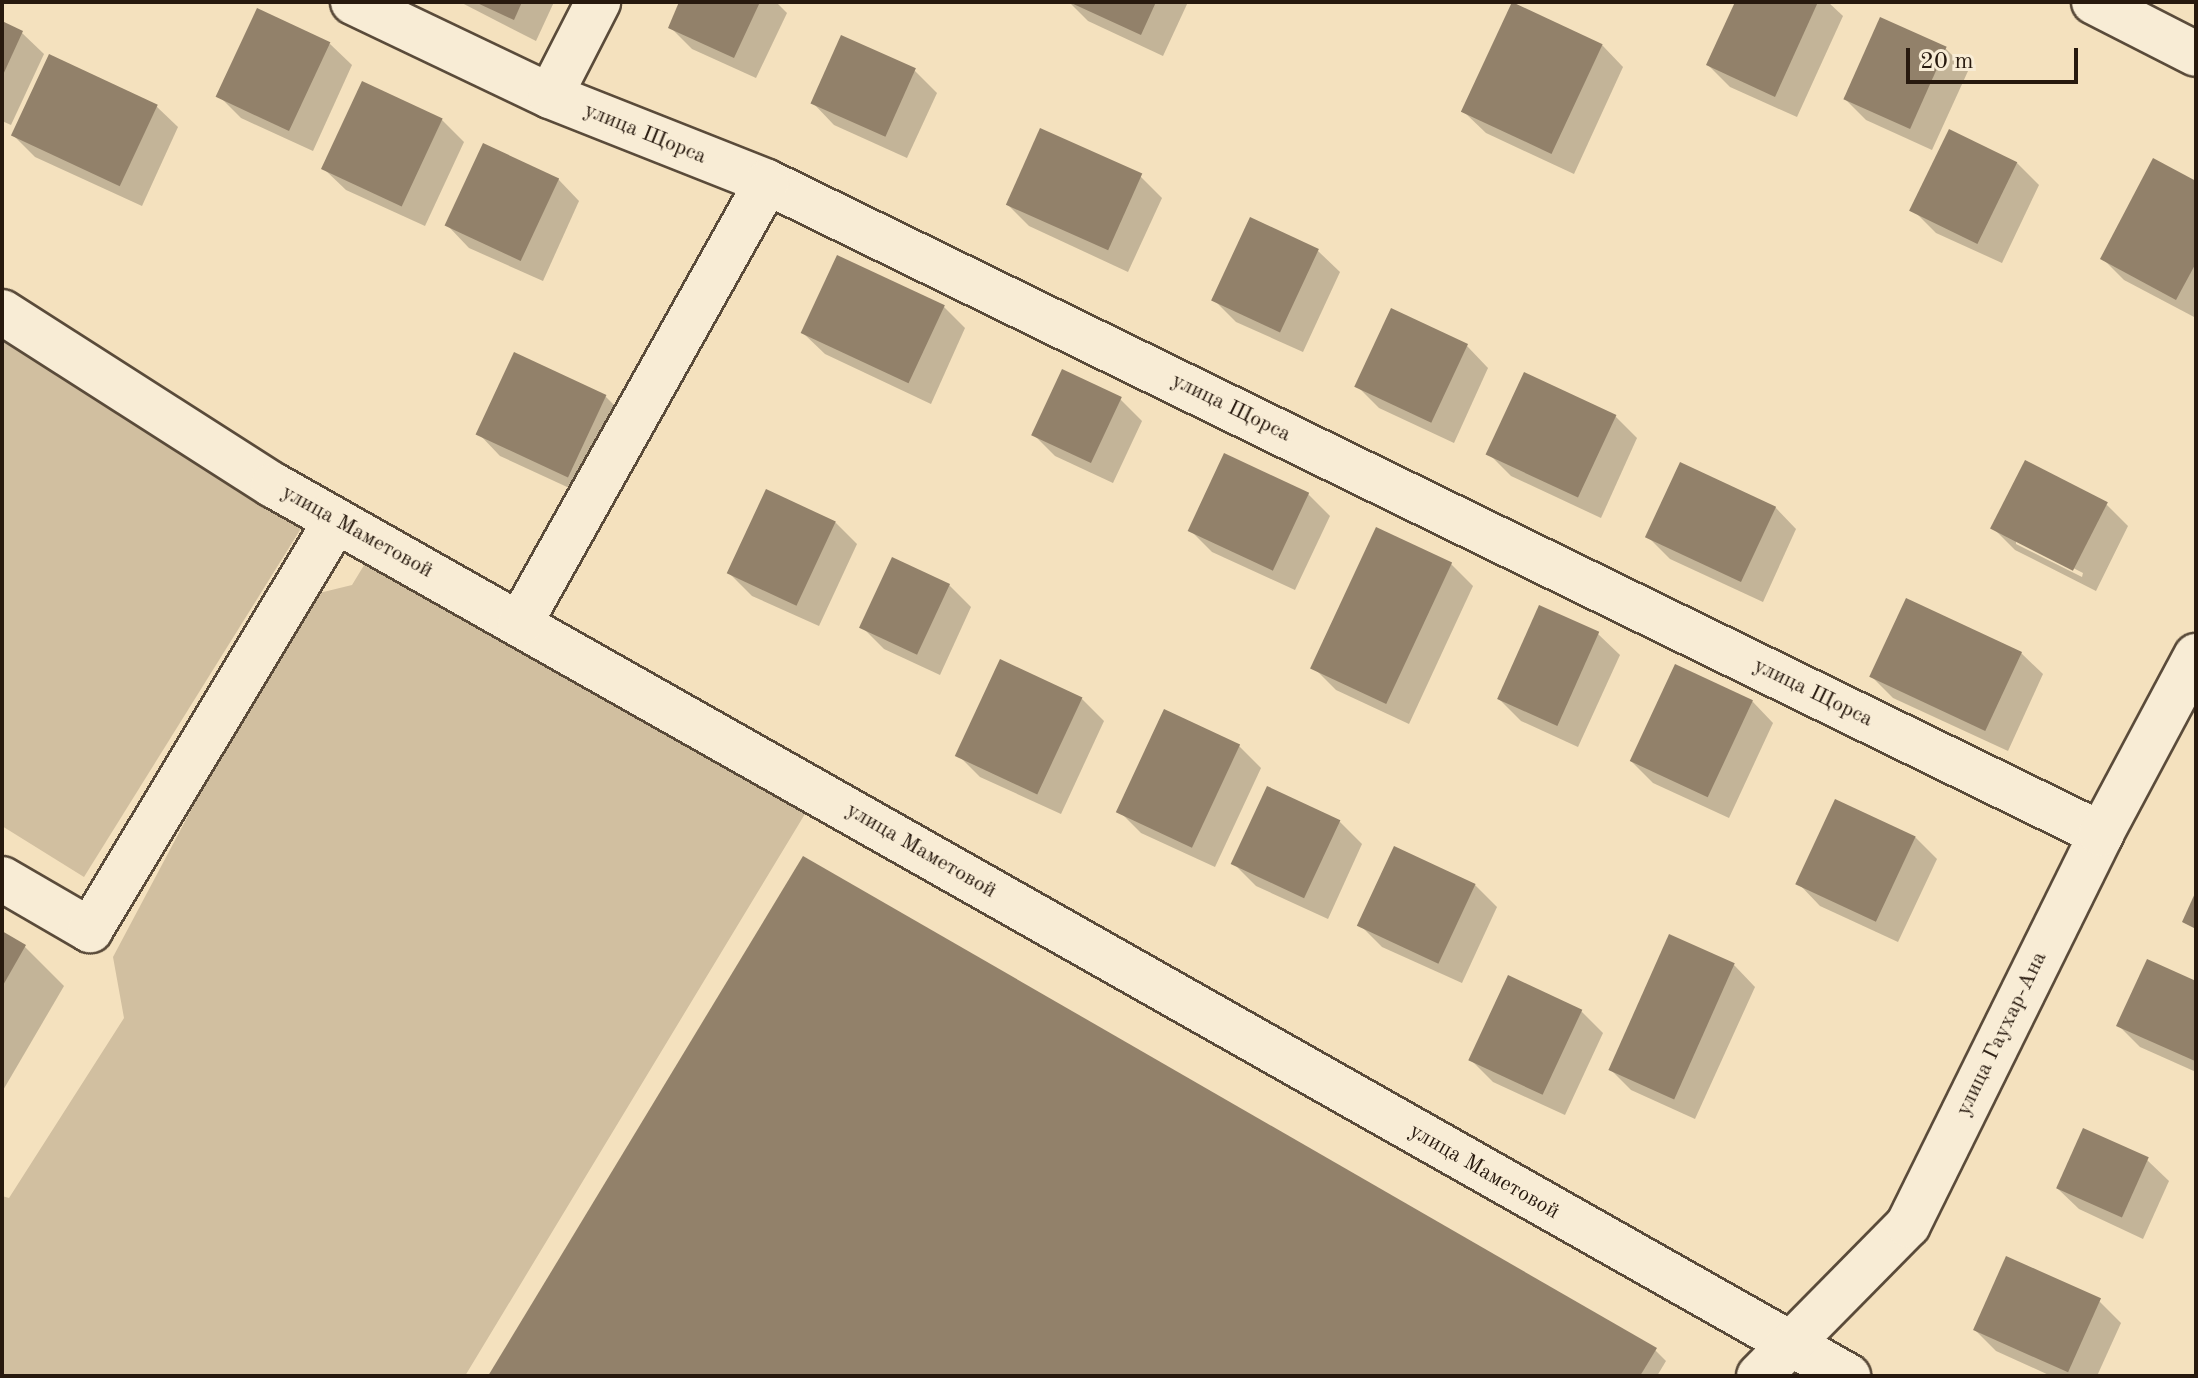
<!DOCTYPE html>
<html>
<head>
<meta charset="utf-8">
<style>
  body { margin:0 }
  #map { position:relative; width:2198px; height:1378px; overflow:hidden; background:#f4e1be; font-family:"Old Standard TT",serif }
  div>[style] { position:absolute }
  [style*='--x'] { left:calc(var(--x)*1px); top:calc(var(--y)*1px); width:calc(var(--w)*1px); rotate:calc(var(--a)*1deg) }
  .green>* { inset:0; background:#d1bfa0 }
  .shadow>* { inset:0; background:#0003 }
  .building>* { inset:0; background:#92816a; transform-origin:0 0 }
  .roads { filter:drop-shadow(2px 0 #5a4b3a) drop-shadow(-2px 0 #5a4b3a) drop-shadow(0 2px #5a4b3a) drop-shadow(0 -2px #5a4b3a) }
  .minor>* { height:44px; margin:-22px; padding:0 22px; transform-origin:22px; border-radius:22px; background:#f8ecd5 }
  span { translate:-50% -50%; white-space:nowrap; text-align:center; line-height:1.15; -webkit-text-stroke:6px #f8ecd5; paint-order:stroke }
  .street-label { font-size:22px; color:#27190e }
  .frame { position:absolute; inset:0; border:4px solid #27190e; pointer-events:none }
  .scale { position:absolute; left:1906px; top:48px; width:172px; height:36px; box-sizing:border-box; border:4px solid #27190e; border-top:0; padding-left:10px; font-size:24px; line-height:28px; white-space:nowrap; color:#27190e; -webkit-text-stroke:6px #f8ecd5; paint-order:stroke }
</style>
</head>
<body>
<div id="map">
  <div class="green">
    <i style="clip-path:polygon(2px 322px,310px 514px,84px 877px,2px 826px)"></i>
    <i style="clip-path:polygon(366px 562px,808px 809px,465px 1376px,2px 1376px,2px 1196px,9px 1198px,124px 1018px,113px 957px,293px 618px,311px 595px,352px 585px)"></i>
  </div>
  <div class="shadow">
    <i style="clip-path:polygon(460px 2px,554px 2px,536px 41px)"></i>
    <i style="clip-path:polygon(682px 2px,776px 2px,787px 13px,756px 78px,692px 49px,670px 27px)"></i>
    <i style="clip-path:polygon(1069px 2px,1188px 2px,1163px 56px,1088px 21px)"></i>
    <i style="clip-path:polygon(1737px 2px,1828px 2px,1843px 16px,1797px 117px,1730px 87px,1708px 65px)"></i>
    <i style="clip-path:polygon(2px 23px,22px 33px,44px 54px,11px 125px,2px 121px)"></i>
    <i style="clip-path:polygon(330px 44px,352px 65px,313px 151px,241px 118px,219px 96px)"></i>
    <i style="clip-path:polygon(1602px 45px,1623px 67px,1574px 174px,1486px 133px,1464px 112px)"></i>
    <i style="clip-path:polygon(1946px 49px,1968px 71px,1932px 150px,1866px 120px,1844px 98px)"></i>
    <i style="clip-path:polygon(915px 71px,937px 93px,907px 158px,834px 125px,813px 103px)"></i>
    <i style="clip-path:polygon(156px 106px,178px 127px,142px 206px,35px 157px,13px 135px)"></i>
    <i style="clip-path:polygon(442px 120px,464px 142px,425px 226px,346px 190px,324px 169px)"></i>
    <i style="clip-path:polygon(2017px 163px,2039px 185px,2002px 263px,1936px 233px,1914px 211px)"></i>
    <i style="clip-path:polygon(1140px 176px,1162px 198px,1128px 272px,1029px 226px,1007px 204px)"></i>
    <i style="clip-path:polygon(558px 179px,579px 201px,543px 281px,469px 248px,448px 226px)"></i>
    <i style="clip-path:polygon(2196px 183px,2196px 318px,2124px 280px,2102px 258px)"></i>
    <i style="clip-path:polygon(1318px 251px,1340px 272px,1303px 352px,1236px 322px,1214px 300px)"></i>
    <i style="clip-path:polygon(943px 306px,965px 328px,931px 404px,825px 354px,803px 333px)"></i>
    <i style="clip-path:polygon(1467px 346px,1488px 368px,1454px 443px,1379px 408px,1357px 386px)"></i>
    <i style="clip-path:polygon(515px 354px,606px 397px,628px 419px,591px 498px,500px 456px,479px 434px)"></i>
    <i style="clip-path:polygon(1120px 399px,1142px 421px,1113px 483px,1055px 456px,1034px 435px)"></i>
    <i style="clip-path:polygon(1615px 416px,1637px 438px,1601px 518px,1511px 476px,1489px 454px)"></i>
    <i style="clip-path:polygon(1308px 494px,1330px 516px,1295px 590px,1212px 552px,1190px 530px)"></i>
    <i style="clip-path:polygon(evenodd,2106px 504px,2128px 526px,2096px 591px,2015px 550px,1993px 528px,2106px 504px,2016px 539px,2083px 573px,2082px 577px,2016px 544px,2016px 539px)"></i>
    <i style="clip-path:polygon(1775px 507px,1796px 529px,1763px 602px,1670px 559px,1648px 537px)"></i>
    <i style="clip-path:polygon(835px 522px,857px 544px,819px 626px,752px 596px,730px 574px)"></i>
    <i style="clip-path:polygon(1377px 530px,1451px 564px,1473px 586px,1409px 724px,1336px 690px,1314px 668px)"></i>
    <i style="clip-path:polygon(949px 585px,971px 607px,940px 675px,884px 649px,862px 627px)"></i>
    <i style="clip-path:polygon(1598px 634px,1620px 655px,1578px 747px,1521px 721px,1499px 699px)"></i>
    <i style="clip-path:polygon(2021px 653px,2043px 674px,2008px 751px,1893px 698px,1871px 676px)"></i>
    <i style="clip-path:polygon(1082px 699px,1104px 721px,1061px 814px,980px 777px,958px 755px)"></i>
    <i style="clip-path:polygon(1752px 701px,1773px 723px,1729px 818px,1653px 783px,1631px 761px)"></i>
    <i style="clip-path:polygon(1239px 746px,1261px 768px,1215px 867px,1141px 833px,1119px 811px)"></i>
    <i style="clip-path:polygon(1340px 822px,1362px 844px,1328px 919px,1256px 886px,1234px 864px)"></i>
    <i style="clip-path:polygon(1915px 837px,1937px 859px,1898px 942px,1820px 906px,1799px 884px)"></i>
    <i style="clip-path:polygon(1475px 885px,1497px 907px,1462px 983px,1382px 947px,1360px 925px)"></i>
    <i style="clip-path:polygon(2px 933px,25px 947px,64px 986px,2px 1092px)"></i>
    <i style="clip-path:polygon(2148px 962px,2196px 984px,2196px 1072px,2140px 1047px,2118px 1025px)"></i>
    <i style="clip-path:polygon(1734px 965px,1755px 987px,1695px 1119px,1631px 1090px,1610px 1069px)"></i>
    <i style="clip-path:polygon(1581px 1011px,1603px 1033px,1565px 1115px,1493px 1082px,1471px 1060px)"></i>
    <i style="clip-path:polygon(2147px 1160px,2169px 1181px,2143px 1239px,2079px 1209px,2057px 1188px)"></i>
    <i style="clip-path:polygon(2099px 1301px,2121px 1323px,2097px 1376px,2051px 1376px,1996px 1351px,1974px 1329px)"></i>
    <i style="clip-path:polygon(1655px 1350px,1666px 1361px,1657px 1376px,490px 1376px)"></i>
  </div>
  <div class="building">
    <i style="clip-path:polygon(475px 2px,522px 2px,514px 20px)"></i>
    <i style="clip-path:polygon(679px 2px,760px 2px,734px 58px,668px 28px)"></i>
    <i style="clip-path:polygon(1069px 2px,1156px 2px,1141px 35px)"></i>
    <i style="left:1512px;top:2px;width:100px;height:121px;rotate:25deg"></i>
    <i style="clip-path:polygon(1735px 2px,1818px 2px,1775px 97px,1706px 65px)"></i>
    <i style="left:257px;top:8px;width:81px;height:98px;rotate:25deg"></i>
    <i style="left:1880px;top:17px;width:73px;height:90px;rotate:24deg"></i>
    <i style="clip-path:polygon(2px 21px,23px 31px,2px 77px)"></i>
    <i style="left:841px;top:35px;width:82px;height:75px;rotate:24deg"></i>
    <i style="left:49px;top:54px;width:120px;height:90px;rotate:25deg"></i>
    <i style="left:362px;top:81px;width:89px;height:97px;rotate:25deg"></i>
    <i style="left:1040px;top:128px;width:112px;height:84px;rotate:24deg"></i>
    <i style="left:1949px;top:129px;width:76px;height:91px;rotate:26deg"></i>
    <i style="left:483px;top:143px;width:84px;height:91px;rotate:25deg"></i>
    <i style="clip-path:polygon(2153px 158px,2196px 181px,2196px 263px,2176px 300px,2100px 259px)"></i>
    <i style="left:1250px;top:217px;width:76px;height:92px;rotate:25deg"></i>
    <i style="left:837px;top:255px;width:119px;height:86px;rotate:25deg"></i>
    <i style="left:1391px;top:308px;width:85px;height:87px;rotate:25deg"></i>
    <i style="left:514px;top:352px;width:102px;height:91px;rotate:25deg"></i>
    <i style="left:1062px;top:369px;width:66px;height:73px;rotate:25deg"></i>
    <i style="left:1524px;top:372px;width:102px;height:91px;rotate:25deg"></i>
    <i style="left:1224px;top:453px;width:94px;height:86px;rotate:25deg"></i>
    <i style="left:2025px;top:460px;width:93px;height:77px;rotate:27deg"></i>
    <i style="left:1680px;top:462px;width:106px;height:83px;rotate:25deg"></i>
    <i style="left:766px;top:489px;width:77px;height:93px;rotate:25deg"></i>
    <i style="left:1376px;top:527px;width:84px;height:156px;rotate:25deg"></i>
    <i style="left:892px;top:557px;width:64px;height:78px;rotate:25deg"></i>
    <i style="left:1906px;top:598px;width:128px;height:87px;rotate:25deg"></i>
    <i style="left:1539px;top:605px;width:66px;height:103px;rotate:24deg"></i>
    <i style="left:1000px;top:659px;width:91px;height:107px;rotate:25deg"></i>
    <i style="left:1675px;top:664px;width:86px;height:107px;rotate:25deg"></i>
    <i style="left:1164px;top:709px;width:84px;height:114px;rotate:25deg"></i>
    <i style="left:1267px;top:786px;width:81px;height:86px;rotate:25deg"></i>
    <i style="left:1835px;top:799px;width:89px;height:94px;rotate:25deg"></i>
    <i style="left:1394px;top:846px;width:90px;height:88px;rotate:25deg"></i>
    <i style="clip-path:polygon(803px 856px,1657px 1348px,1640px 1376px,488px 1376px)"></i>
    <i style="clip-path:polygon(2196px 891px,2196px 929px,2182px 922px)"></i>
    <i style="clip-path:polygon(2px 931px,26px 945px,2px 987px)"></i>
    <i style="left:1669px;top:934px;width:72px;height:149px;rotate:24deg"></i>
    <i style="clip-path:polygon(2147px 959px,2196px 981px,2195px 1061px,2116px 1026px)"></i>
    <i style="left:1508px;top:975px;width:82px;height:94px;rotate:25deg"></i>
    <i style="left:2083px;top:1128px;width:72px;height:66px;rotate:24deg"></i>
    <i style="left:2006px;top:1256px;width:104px;height:81px;rotate:24deg"></i>
  </div>
  <div class="roads">
    <div class="minor">
      <i style="--x:353;--y:2;--w:218;--a:25.5"></i>
      <i style="--x:550;--y:96;--w:233;--a:21.6"></i>
      <i style="--x:767;--y:182;--w:1485;--a:26.05"></i>
      <i style="--x:2094;--y:2;--w:114;--a:27"></i>
      <i style="--x:550;--y:96;--w:106;--a:-62.9"></i>
      <i style="--x:2;--y:312;--w:322;--a:32.6"></i>
      <i style="--x:273;--y:485;--w:1810;--a:29.5"></i>
      <i style="--x:520;--y:623;--w:505;--a:-60.75"></i>
      <i style="--x:2;--y:879;--w:102;--a:30.1"></i>
      <i style="--x:90;--y:930;--w:477;--a:-59"></i>
      <i style="--x:1759;--y:1376;--w:212;--a:-45.4"></i>
      <i style="--x:1908;--y:1225;--w:436;--a:-63.7"></i>
      <i style="--x:2101;--y:834;--w:202;--a:-61.9"></i>
    </div>
  </div>
  <div class="street-label">
    <span style="left:645px;top:134px;rotate:22deg">улица Щорса</span>
    <span style="left:1231px;top:408px;rotate:26deg">улица Щорса</span>
    <span style="left:357px;top:532px;rotate:29deg">улица Маметовой</span>
    <span style="left:1813px;top:693px;rotate:26deg">улица Щорса</span>
    <span style="left:921px;top:851px;rotate:30deg">улица Маметовой</span>
    <span style="left:2002px;top:1034px;rotate:-64deg">улица Гаухар-Ана</span>
    <span style="left:1484px;top:1172px;rotate:30deg">улица Маметовой</span>
  </div>
  <div class="frame"></div>
  <div class="scale">20 m</div>
</div>
</body>
</html>
